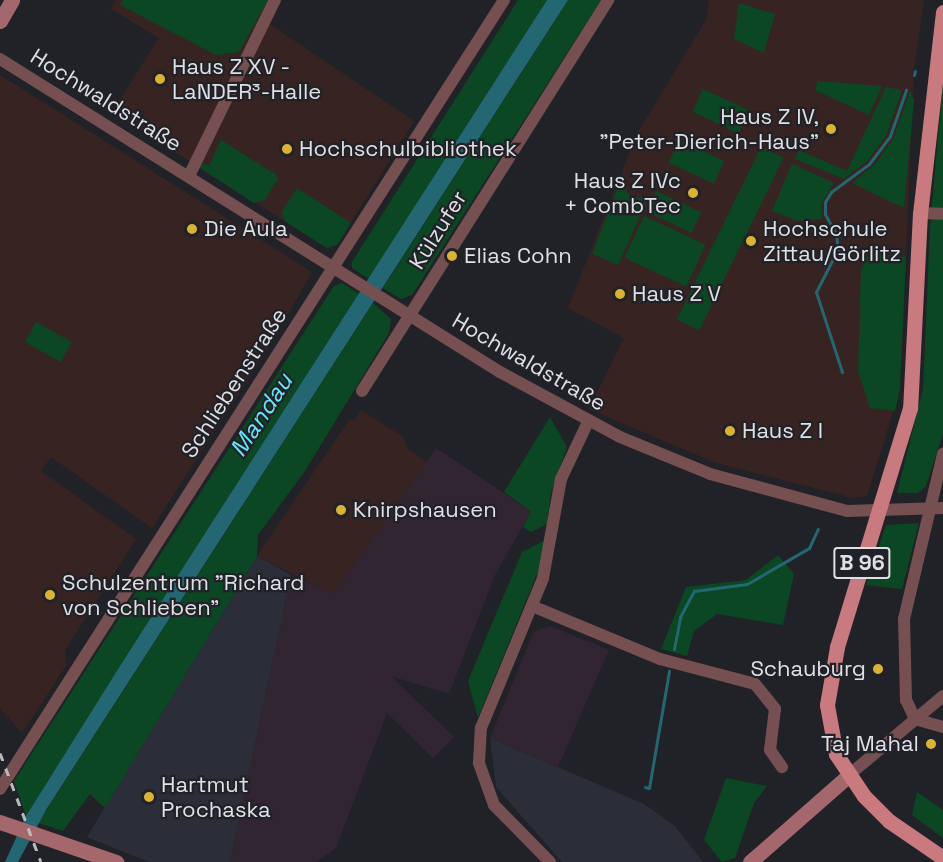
<!DOCTYPE html>
<html>
<head>
<meta charset="utf-8">
<style>
  body { margin:0 }
  #map { position:relative; width:943px; height:862px; overflow:hidden; background:#212228; font-family:"Space Grotesk",sans-serif }
  div>[style] { position:absolute }
  [style*='--x'] { left:calc(var(--x)*1px); top:calc(var(--y)*1px); width:calc(var(--w)*1px); rotate:calc(var(--a)*1deg) }
  .built>* { inset:0; background:#2b2d38 }
  .industrial>* { inset:0; background:#312532 }
  .education>* { inset:0; background:#372422 }
  .green>* { inset:0; background:#0a4722; transform-origin:0 0 }
  .water>* { inset:0; background:#236773 }
  .stream>* { height:3px; margin:-1.5px; padding:0 1.5px; transform-origin:1.5px; border-radius:1.5px; background:#236773 }
  .street>* { height:12px; margin:-6px; padding:0 6px; transform-origin:6px; border-radius:6px; background:#764f51 }
  .secondary>* { height:15px; margin:-7.5px; padding:0 7.5px; transform-origin:7.5px; border-radius:7.5px; background:#a4676b }
  .primary>* { height:15px; margin:-7.5px; padding:0 7.5px; transform-origin:7.5px; border-radius:7.5px; background:#c87a7f }
  .rail>* { height:3px; margin-top:-1.5px; transform-origin:0; background:repeating-linear-gradient(90deg,#b8b9bd 0 8px,transparent 0 16px) }
  .dots>* { width:16px; height:16px; translate:-50% -50%; box-sizing:border-box; border:3px solid #212228; border-radius:50% }
  span { translate:-50% -50%; white-space:nowrap; text-align:center; line-height:1.15; -webkit-text-stroke:4.5px #212228; paint-order:stroke }
  .shield-label span { padding:2px 4px; background:#212228; border:2px solid; border-radius:4px; -webkit-text-stroke-width:0 }
  .shield-label { font-size:21px; color:#dfe0e4; font-weight:700 }
  .poi-label { font-size:22px; color:#dfe0e4 }
  .left { translate:0 -50%; text-align:left }
  .right { translate:-100% -50%; text-align:right }
  .street-label { font-size:22px; color:#dfe0e4 }
  .water-label { font-size:24px; color:#66e6fd; font-style:italic }
</style>
</head>
<body>
<div id="map">
  <div class="built">
    <i style="clip-path:polygon(257px 556px,291px 575px,230px 862px,149px 862px,87px 837px)"></i>
    <i style="clip-path:polygon(490px 738px,644px 804px,675px 826px,703px 862px,562px 862px,496px 787px)"></i>
  </div>
  <div class="industrial">
    <i style="clip-path:polygon(436px 448px,531px 511px,494px 577px,449px 694px,391px 676px,454px 737px,433px 758px,387px 713px,336px 848px,316px 862px,230px 862px,291px 575px,333px 593px)"></i>
    <i style="clip-path:polygon(550px 626px,609px 650px,558px 767px,490px 738px,531px 638px,535px 631px)"></i>
  </div>
  <div class="education">
    <i style="clip-path:polygon(116px 0,280px 0,268px 23px,414px 121px,337px 245px,327px 248px,112px 112px,159px 38px,111px 9px)"></i>
    <i style="clip-path:polygon(709px 0,924px 0,914px 69px,900px 389px,867px 496px,853px 498px,716px 463px,589px 409px,624px 338px,568px 308px,637px 134px,706px 20px)"></i>
    <i style="clip-path:polygon(0 75px,312px 272px,273px 341px,152px 528px,51px 457px,41px 471px,136px 539px,65px 650px,66px 666px,22px 733px,0 708px)"></i>
    <i style="clip-path:polygon(361px 410px,403px 437px,408px 449px,427px 462px,333px 594px,257px 556px,349px 420px,355px 420px)"></i>
  </div>
  <div class="green">
    <i style="clip-path:polygon(123px 0,268px 0,239px 52px,216px 55px,120px 5px)"></i>
    <i style="clip-path:polygon(518px 0,547px 0,369px 279px,352px 268px,352px 262px)"></i>
    <i style="clip-path:polygon(568px 0,601px 0,412px 295px,401px 299px,383px 288px)"></i>
    <i style="clip-path:polygon(739px 3px,775px 14px,764px 53px,734px 39px)"></i>
    <i style="clip-path:polygon(818px 81px,882px 86px,869px 115px,815px 90px)"></i>
    <i style="clip-path:polygon(943px 82px,943px 434px,926px 486px,918px 493px,897px 493px,923px 389px,930px 226px)"></i>
    <i style="clip-path:polygon(886px 87px,902px 90px,886px 136px,868px 160px,844px 179px,795px 159px,799px 150px,847px 171px)"></i>
    <i style="left:703px;top:89px;width:51px;height:25px;rotate:25deg"></i>
    <i style="clip-path:polygon(910px 91px,914px 100px,904px 208px,852px 183px,875px 164px,893px 139px)"></i>
    <i style="clip-path:polygon(221px 140px,275px 174px,278px 179px,265px 200px,254px 203px,200px 168px,202px 163px,209px 166px)"></i>
    <i style="left:679px;top:140px;width:50px;height:25px;rotate:25deg"></i>
    <i style="left:761px;top:147px;width:25px;height:192px;rotate:26deg"></i>
    <i style="clip-path:polygon(792px 164px,834px 183px,821px 204px,822px 219px,797px 221px,772px 211px)"></i>
    <i style="clip-path:polygon(620px 182px,631px 198px,649px 196px,618px 265px,592px 254px)"></i>
    <i style="clip-path:polygon(297px 188px,351px 223px,337px 245px,327px 248px,286px 222px,281px 213px)"></i>
    <i style="left:656px;top:191px;width:50px;height:23px;rotate:25deg"></i>
    <i style="left:644px;top:216px;width:68px;height:46px;rotate:25deg"></i>
    <i style="clip-path:polygon(873px 253px,906px 257px,900px 389px,895px 411px,870px 408px,858px 371px,861px 270px,866px 257px)"></i>
    <i style="clip-path:polygon(342px 283px,359px 294px,26px 816px,14px 781px,334px 286px)"></i>
    <i style="clip-path:polygon(373px 303px,391px 319px,389px 333px,305px 471px,258px 535px,257px 556px,105px 808px,90px 794px,63px 831px,38px 823px)"></i>
    <i style="left:36px;top:322px;width:41px;height:23px;rotate:29deg"></i>
    <i style="clip-path:polygon(550px 417px,567px 447px,551px 492px,547px 524px,531px 532px,523px 527px,531px 511px,504px 492px)"></i>
    <i style="clip-path:polygon(919px 523px,902px 589px,866px 585px,886px 525px)"></i>
    <i style="clip-path:polygon(546px 540px,541px 564px,478px 718px,468px 681px,522px 552px)"></i>
    <i style="clip-path:polygon(778px 555px,794px 574px,783px 625px,717px 614px,694px 631px,687px 656px,661px 649px,686px 587px,746px 580px)"></i>
    <i style="clip-path:polygon(726px 778px,767px 786px,754px 803px,735px 858px,722px 862px,704px 840px)"></i>
    <i style="clip-path:polygon(917px 792px,943px 810px,943px 838px,912px 815px)"></i>
  </div>
  <div class="water">
    <i style="clip-path:polygon(547px 0,568px 0,46px 810px,18px 862px,5px 862px,26px 816px,120px 666px)"></i>
  </div>
  <div class="stream">
    <i style="--x:914;--y:75;--w:4;--a:-76"></i>
    <i style="--x:842;--y:372;--w:84;--a:-108"></i>
    <i style="--x:816;--y:292;--w:48;--a:-62.9"></i>
    <i style="--x:838;--y:249;--w:15;--a:-98"></i>
    <i style="--x:836;--y:234;--w:23;--a:-119"></i>
    <i style="--x:825;--y:214;--w:12;--a:-90"></i>
    <i style="--x:825;--y:202;--w:12;--a:-59"></i>
    <i style="--x:831;--y:192;--w:47;--a:-36.4"></i>
    <i style="--x:869;--y:164;--w:35;--a:-53"></i>
    <i style="--x:890;--y:136;--w:49;--a:-70.8"></i>
    <i style="--x:674;--y:649;--w:33;--a:-79"></i>
    <i style="--x:680;--y:617;--w:30;--a:-62"></i>
    <i style="--x:694;--y:591;--w:53;--a:-7.5"></i>
    <i style="--x:747;--y:584;--w:72;--a:-30.1"></i>
    <i style="--x:809;--y:548;--w:21;--a:-65"></i>
    <i style="--x:645;--y:787;--w:4;--a:14"></i>
    <i style="--x:649;--y:788;--w:119;--a:-80.3"></i>
  </div>
  <div class="street">
    <i style="--x:0;--y:59;--w:590;--a:32.05"></i>
    <i style="--x:500;--y:372;--w:136;--a:28.4"></i>
    <i style="--x:620;--y:437;--w:97;--a:22.3"></i>
    <i style="--x:710;--y:474;--w:142;--a:15.1"></i>
    <i style="--x:847;--y:511;--w:96;--a:-1.8"></i>
    <i style="--x:189;--y:176;--w:196;--a:-64"></i>
    <i style="--x:920;--y:213;--w:23;--a:2"></i>
    <i style="--x:362;--y:391;--w:462;--a:-57.8"></i>
    <i style="--x:532;--y:606;--w:139;--a:22.5"></i>
    <i style="--x:660;--y:659;--w:98;--a:14.7"></i>
    <i style="--x:755;--y:684;--w:32;--a:51"></i>
    <i style="--x:775;--y:709;--w:41;--a:97"></i>
    <i style="--x:770;--y:750;--w:21;--a:55"></i>
    <i style="--x:915;--y:719;--w:21;--a:-115"></i>
    <i style="--x:906;--y:700;--w:81;--a:-91.4"></i>
    <i style="--x:904;--y:619;--w:170;--a:-76.7"></i>
    <i style="--x:915;--y:719;--w:29;--a:16"></i>
    <i style="--x:849;--y:775;--w:123;--a:-40"></i>
    <i style="--x:0;--y:789;--w:936;--a:-57.43"></i>
    <i style="--x:550;--y:862;--w:80;--a:-134.5"></i>
    <i style="--x:494;--y:805;--w:45;--a:-109.7"></i>
    <i style="--x:479;--y:763;--w:35;--a:-87"></i>
    <i style="--x:481;--y:728;--w:162;--a:-67.5"></i>
    <i style="--x:543;--y:578;--w:101;--a:-79.7"></i>
    <i style="--x:561;--y:479;--w:63;--a:-64.7"></i>
  </div>
  <div class="secondary">
    <i style="--x:0;--y:21;--w:24;--a:-60"></i>
    <i style="--x:0;--y:822;--w:123;--a:19"></i>
    <i style="--x:750;--y:862;--w:132;--a:-41.3"></i>
  </div>
  <div class="primary">
    <i style="--x:943;--y:12;--w:202;--a:96.5"></i>
    <i style="--x:920;--y:213;--w:195;--a:92.9"></i>
    <i style="--x:910;--y:408;--w:250;--a:107"></i>
    <i style="--x:837;--y:647;--w:59;--a:99.8"></i>
    <i style="--x:827;--y:705;--w:50;--a:79.6"></i>
    <i style="--x:836;--y:754;--w:50;--a:56.3"></i>
    <i style="--x:864;--y:796;--w:35;--a:45"></i>
    <i style="--x:889;--y:821;--w:65;--a:34.4"></i>
  </div>
  <div class="rail">
    <i style="--x:0;--y:753;--w:116;--a:69.4"></i>
  </div>
  <div class="dots">
    <i style="left:160px;top:79px;background:#dab333"></i>
    <i style="left:831px;top:129px;background:#dab333"></i>
    <i style="left:287px;top:149px;background:#dab333"></i>
    <i style="left:693px;top:193px;background:#dab333"></i>
    <i style="left:192px;top:229px;background:#dab333"></i>
    <i style="left:751px;top:241px;background:#dab333"></i>
    <i style="left:452px;top:256px;background:#dab333"></i>
    <i style="left:620px;top:294px;background:#dab333"></i>
    <i style="left:730px;top:431px;background:#dab333"></i>
    <i style="left:341px;top:510px;background:#dab333"></i>
    <i style="left:50px;top:595px;background:#dab333"></i>
    <i style="left:878px;top:669px;background:#dab333"></i>
    <i style="left:931px;top:744px;background:#dab333"></i>
    <i style="left:149px;top:797px;background:#dab333"></i>
  </div>
  <div class="shield-label">
    <span style="left:862px;top:563px">B 96</span>
  </div>
  <div class="poi-label">
    <span class="left" style="left:172px;top:79px">Haus Z XV -<br>LaNDER³-Halle</span>
    <span class="right" style="left:819px;top:129px">Haus Z IV,<br>"Peter-Dierich-Haus"</span>
    <span class="left" style="left:299px;top:149px">Hochschulbibliothek</span>
    <span class="right" style="left:681px;top:193px">Haus Z IVc<br>+ CombTec</span>
    <span class="left" style="left:763px;top:241px">Hochschule<br>Zittau/Görlitz</span>
    <span class="left" style="left:204px;top:229px">Die Aula</span>
    <span class="left" style="left:464px;top:256px">Elias Cohn</span>
    <span class="left" style="left:632px;top:294px">Haus Z V</span>
    <span class="left" style="left:742px;top:431px">Haus Z I</span>
    <span class="left" style="left:353px;top:510px">Knirpshausen</span>
    <span class="left" style="left:62px;top:595px">Schulzentrum "Richard<br>von Schlieben"</span>
    <span class="right" style="left:866px;top:669px">Schauburg</span>
    <span class="right" style="left:919px;top:744px">Taj Mahal</span>
    <span class="left" style="left:161px;top:797px">Hartmut<br>Prochaska</span>
  </div>
  <div class="street-label">
    <span style="left:106px;top:100px;rotate:32deg">Hochwaldstraße</span>
    <span style="left:438px;top:230px;rotate:-58deg">Külzufer</span>
    <span style="left:529px;top:362px;rotate:30deg">Hochwaldstraße</span>
    <span style="left:234px;top:383px;rotate:-57deg">Schliebenstraße</span>
  </div>
  <div class="water-label">
    <span style="left:261px;top:415px;rotate:-57deg">Mandau</span>
  </div>
</div>
</body>
</html>
